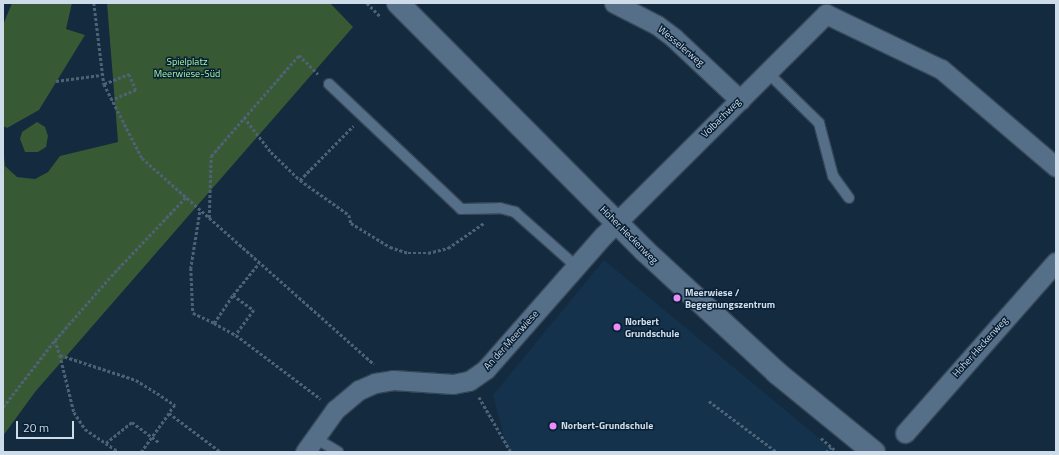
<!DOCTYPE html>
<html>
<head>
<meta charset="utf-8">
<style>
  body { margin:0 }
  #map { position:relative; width:1059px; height:455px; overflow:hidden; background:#132a3f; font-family:"Titillium Web",sans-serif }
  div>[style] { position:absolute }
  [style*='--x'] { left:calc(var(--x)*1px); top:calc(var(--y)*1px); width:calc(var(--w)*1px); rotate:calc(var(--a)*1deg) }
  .built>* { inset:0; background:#15324d }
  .green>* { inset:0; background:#375934 }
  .path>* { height:2.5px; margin-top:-1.25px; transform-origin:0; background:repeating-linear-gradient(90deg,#4e6275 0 3px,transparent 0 5px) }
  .roads { filter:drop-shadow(1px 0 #364758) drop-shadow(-1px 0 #364758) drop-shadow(0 1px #364758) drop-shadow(0 -1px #364758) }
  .lane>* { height:10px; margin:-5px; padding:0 5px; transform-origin:5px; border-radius:5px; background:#566f88 }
  .street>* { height:19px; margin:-9.5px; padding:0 9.5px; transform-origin:9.5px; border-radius:9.5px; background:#566f88 }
  .secondary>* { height:22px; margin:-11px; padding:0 11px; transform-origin:11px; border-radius:11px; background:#566f88 }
  .dots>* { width:11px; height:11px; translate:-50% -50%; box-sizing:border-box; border:2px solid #092035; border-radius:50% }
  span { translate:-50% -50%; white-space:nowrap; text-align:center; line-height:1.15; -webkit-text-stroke:3px #092035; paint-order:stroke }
  .street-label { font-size:10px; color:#cedcea }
  .park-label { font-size:10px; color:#a6f6a0 }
  .poi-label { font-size:10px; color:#cedcea; font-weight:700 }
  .left { translate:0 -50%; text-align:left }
  .frame { position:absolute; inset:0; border:4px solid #cedcea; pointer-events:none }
  .scale { position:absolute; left:16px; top:421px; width:58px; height:18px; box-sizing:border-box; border:2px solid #cedcea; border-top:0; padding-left:5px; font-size:12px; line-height:14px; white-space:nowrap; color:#cedcea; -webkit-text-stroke:3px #092035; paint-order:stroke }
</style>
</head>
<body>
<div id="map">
  <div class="built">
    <i style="clip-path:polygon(604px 260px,836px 452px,508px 452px,493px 395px)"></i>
  </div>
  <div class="green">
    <i style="clip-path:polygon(12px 3px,72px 3px,66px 29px,85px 35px,39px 110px,7px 128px,3px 126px,3px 25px)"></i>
    <i style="clip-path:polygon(107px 3px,330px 3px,353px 27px,35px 392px,3px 436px,3px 145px,5px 166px,17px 177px,35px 179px,48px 172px,60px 156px,118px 142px)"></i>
    <i style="clip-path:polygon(37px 122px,45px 127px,48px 136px,46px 147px,38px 152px,25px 152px,20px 139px,22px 132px)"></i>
  </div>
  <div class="path">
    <i style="--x:94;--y:3;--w:82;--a:83"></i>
    <i style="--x:104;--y:84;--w:83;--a:62.8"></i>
    <i style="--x:142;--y:158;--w:310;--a:41.6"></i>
    <i style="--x:367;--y:3;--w:20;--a:45"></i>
    <i style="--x:56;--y:81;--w:45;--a:-7.6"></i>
    <i style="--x:104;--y:84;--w:27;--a:-22"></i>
    <i style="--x:129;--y:74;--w:17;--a:66"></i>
    <i style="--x:136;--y:90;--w:26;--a:157"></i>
    <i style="--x:244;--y:117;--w:44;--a:52.4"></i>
    <i style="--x:271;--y:152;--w:40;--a:44"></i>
    <i style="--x:300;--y:180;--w:60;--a:35.5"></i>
    <i style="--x:349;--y:215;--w:8;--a:76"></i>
    <i style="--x:351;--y:223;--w:46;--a:31.6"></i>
    <i style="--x:390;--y:247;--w:19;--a:18"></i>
    <i style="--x:408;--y:253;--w:20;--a:0"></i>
    <i style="--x:428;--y:253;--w:21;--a:-14"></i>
    <i style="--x:448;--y:248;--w:44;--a:-34.8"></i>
    <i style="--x:300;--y:180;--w:76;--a:-45.5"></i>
    <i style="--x:200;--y:212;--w:57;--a:99.1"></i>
    <i style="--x:191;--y:268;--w:45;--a:87.5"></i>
    <i style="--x:193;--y:313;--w:23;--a:25"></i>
    <i style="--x:214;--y:323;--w:34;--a:-56"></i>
    <i style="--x:233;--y:295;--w:26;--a:36"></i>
    <i style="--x:254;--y:310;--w:31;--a:126"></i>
    <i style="--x:236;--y:335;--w:106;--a:37"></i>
    <i style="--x:209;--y:218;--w:62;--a:-88.2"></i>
    <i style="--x:211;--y:156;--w:134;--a:-48.9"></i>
    <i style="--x:299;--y:55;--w:27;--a:45"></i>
    <i style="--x:233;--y:295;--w:41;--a:-50.9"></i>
    <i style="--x:214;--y:323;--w:25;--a:29"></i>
    <i style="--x:55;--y:340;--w:16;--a:72"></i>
    <i style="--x:60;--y:355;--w:80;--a:18.2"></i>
    <i style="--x:136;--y:380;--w:25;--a:32"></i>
    <i style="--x:157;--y:393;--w:22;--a:34"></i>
    <i style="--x:175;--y:405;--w:10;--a:127"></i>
    <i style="--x:169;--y:413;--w:65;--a:36.9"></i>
    <i style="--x:60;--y:355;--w:59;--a:76.2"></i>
    <i style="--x:74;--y:412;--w:20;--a:57"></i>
    <i style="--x:85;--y:429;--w:41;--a:34.1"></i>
    <i style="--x:479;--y:397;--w:64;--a:59.8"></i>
    <i style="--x:709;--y:401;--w:85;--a:36.9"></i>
    <i style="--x:3;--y:407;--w:85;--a:-52.2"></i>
    <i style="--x:55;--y:340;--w:85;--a:-48.8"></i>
    <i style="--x:111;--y:276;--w:108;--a:-46.5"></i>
    <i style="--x:821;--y:438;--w:21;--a:41"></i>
    <i style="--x:106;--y:443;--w:33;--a:-39"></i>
    <i style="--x:132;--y:422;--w:34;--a:37"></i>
    <i style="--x:141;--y:452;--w:48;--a:-54.3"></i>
    <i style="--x:826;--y:452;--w:7;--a:-45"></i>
  </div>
  <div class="roads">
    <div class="lane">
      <i style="--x:767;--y:72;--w:73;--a:44.4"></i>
      <i style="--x:819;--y:123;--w:55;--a:75.2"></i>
      <i style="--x:833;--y:176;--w:27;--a:54"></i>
      <i style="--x:329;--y:84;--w:182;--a:43.4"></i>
      <i style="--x:461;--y:209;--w:39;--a:-1"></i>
      <i style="--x:500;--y:208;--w:16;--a:15"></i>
      <i style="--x:515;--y:212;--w:83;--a:41.6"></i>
      <i style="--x:315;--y:438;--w:27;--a:31"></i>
    </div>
    <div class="street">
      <i style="--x:614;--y:3;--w:48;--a:27.1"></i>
      <i style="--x:657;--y:25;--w:21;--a:37"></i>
      <i style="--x:674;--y:38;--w:91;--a:43.2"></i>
      <i style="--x:905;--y:433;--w:228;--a:-48.6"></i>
      <i style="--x:305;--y:452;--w:52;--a:-54.5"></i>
      <i style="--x:335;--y:410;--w:31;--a:-40"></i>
      <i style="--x:359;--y:390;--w:17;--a:-24"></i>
      <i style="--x:375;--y:383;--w:18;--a:-9"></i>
      <i style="--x:393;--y:380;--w:60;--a:3.8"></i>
      <i style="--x:453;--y:384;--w:16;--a:-11"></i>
      <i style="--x:469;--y:381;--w:21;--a:-35"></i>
      <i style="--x:486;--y:369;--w:177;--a:-48.7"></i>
      <i style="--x:603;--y:236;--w:315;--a:-44.9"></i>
      <i style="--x:826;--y:14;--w:127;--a:25.6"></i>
      <i style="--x:941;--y:69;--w:151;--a:40.4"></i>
    </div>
    <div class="secondary">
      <i style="--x:398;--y:3;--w:350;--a:45.1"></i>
      <i style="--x:645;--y:251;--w:180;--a:42.7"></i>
      <i style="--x:777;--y:373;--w:125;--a:39.2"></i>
    </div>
  </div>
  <div class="dots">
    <i style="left:677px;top:298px;background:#ec8cfb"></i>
    <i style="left:617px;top:327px;background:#ec8cfb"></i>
    <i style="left:553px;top:426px;background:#ec8cfb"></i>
  </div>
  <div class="street-label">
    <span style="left:681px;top:46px;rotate:40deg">Wesselerweg</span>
    <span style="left:721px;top:118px;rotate:-45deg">Volbachweg</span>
    <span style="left:629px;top:235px;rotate:45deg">Hoher Heckenweg</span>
    <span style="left:511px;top:340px;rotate:-48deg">An der Meerwiese</span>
    <span style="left:980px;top:347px;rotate:-48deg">Hoher Heckenweg</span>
  </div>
  <div class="park-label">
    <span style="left:187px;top:67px">Spielplatz<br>Meerwiese-Süd</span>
  </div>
  <div class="poi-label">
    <span class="left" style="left:685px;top:298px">Meerwiese /<br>Begegnungszentrum</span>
    <span class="left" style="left:625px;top:327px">Norbert<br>Grundschule</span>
    <span class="left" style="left:561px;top:426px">Norbert-Grundschule</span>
  </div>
  <div class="frame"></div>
  <div class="scale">20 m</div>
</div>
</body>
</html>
